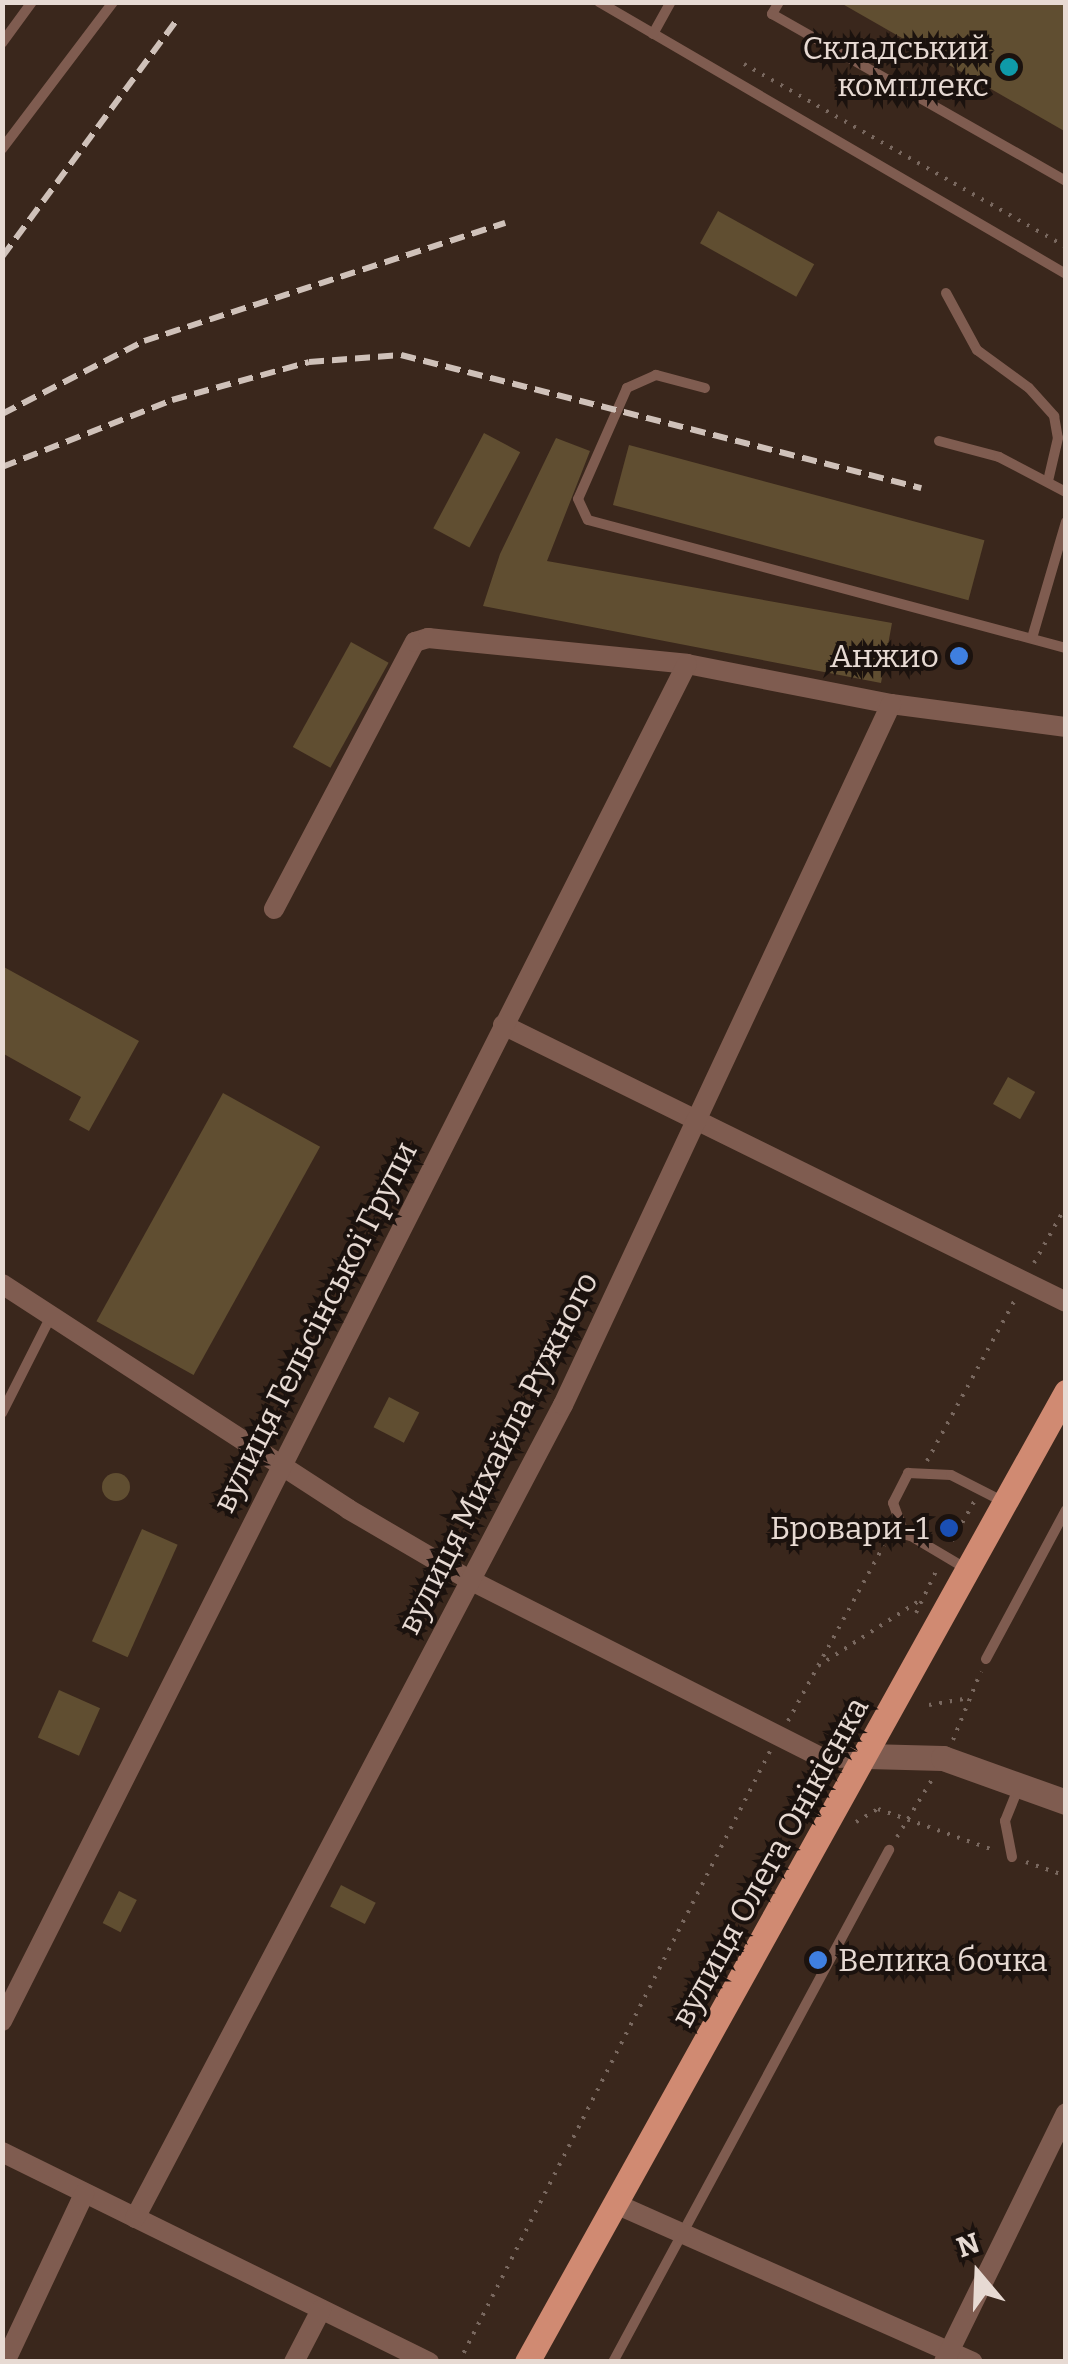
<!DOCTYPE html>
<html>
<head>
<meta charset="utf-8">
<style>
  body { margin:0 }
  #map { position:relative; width:1068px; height:2364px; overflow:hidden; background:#3a271c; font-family:Bitter,serif }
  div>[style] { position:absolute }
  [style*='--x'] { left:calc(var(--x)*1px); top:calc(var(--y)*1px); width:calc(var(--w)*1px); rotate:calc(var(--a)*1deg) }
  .building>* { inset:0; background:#604e31; transform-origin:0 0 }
  .round { border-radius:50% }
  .path>* { height:4px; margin-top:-2px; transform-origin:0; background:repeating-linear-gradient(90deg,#79685f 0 2.5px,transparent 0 10.5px) }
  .service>* { height:10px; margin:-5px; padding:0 5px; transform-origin:5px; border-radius:5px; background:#7f5c50 }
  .minor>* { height:20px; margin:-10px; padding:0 10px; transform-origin:10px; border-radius:10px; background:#7f5c50 }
  .tertiary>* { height:25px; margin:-12.5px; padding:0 12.5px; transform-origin:12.5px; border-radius:12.5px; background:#7f5c50 }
  .primary>* { height:25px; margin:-12.5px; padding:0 12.5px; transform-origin:12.5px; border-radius:12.5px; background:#d08a72 }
  .rail>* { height:6px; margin-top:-3px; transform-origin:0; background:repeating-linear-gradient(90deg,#cfc1b9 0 15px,transparent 0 23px) }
  .dots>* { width:28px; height:28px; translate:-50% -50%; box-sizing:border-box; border:5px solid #1b120e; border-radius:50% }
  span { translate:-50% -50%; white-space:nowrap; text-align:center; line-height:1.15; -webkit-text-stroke:8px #1b120e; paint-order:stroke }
  .poi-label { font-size:32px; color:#e7dad3 }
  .right { translate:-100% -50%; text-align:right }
  .left { translate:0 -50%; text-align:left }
  .street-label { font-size:32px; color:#e7dad3 }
  .frame { position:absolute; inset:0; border:5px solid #e7dad3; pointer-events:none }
  .north { position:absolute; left:928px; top:2224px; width:100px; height:100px; -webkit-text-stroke:8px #1b120e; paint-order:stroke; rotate:341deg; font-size:28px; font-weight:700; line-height:40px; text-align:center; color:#e7dad3 }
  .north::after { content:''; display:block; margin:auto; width:35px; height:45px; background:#e7dad3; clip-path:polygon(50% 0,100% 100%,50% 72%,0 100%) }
</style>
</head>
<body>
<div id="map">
  <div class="building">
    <i style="clip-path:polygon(839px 2px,1066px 2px,1066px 132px)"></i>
    <i style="left:718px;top:211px;width:110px;height:37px;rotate:29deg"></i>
    <i style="left:484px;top:433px;width:41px;height:108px;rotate:28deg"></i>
    <i style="clip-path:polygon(556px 438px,590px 451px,547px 561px,892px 623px,881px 683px,483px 606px,500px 554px)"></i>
    <i style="left:629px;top:445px;width:368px;height:62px;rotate:15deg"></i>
    <i style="left:351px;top:642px;width:43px;height:120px;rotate:29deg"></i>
    <i style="clip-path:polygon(2px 966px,139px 1041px,89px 1131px,69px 1120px,81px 1097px,2px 1053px)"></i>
    <i style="left:1008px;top:1077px;width:31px;height:31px;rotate:29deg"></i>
    <i style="left:223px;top:1093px;width:111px;height:261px;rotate:29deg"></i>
    <i style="left:389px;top:1397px;width:34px;height:34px;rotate:27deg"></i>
    <i class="round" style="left:102px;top:1473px;width:28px;height:28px"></i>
    <i style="left:142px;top:1529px;width:39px;height:123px;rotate:24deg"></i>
    <i style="left:59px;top:1690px;width:45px;height:52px;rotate:24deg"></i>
    <i style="left:341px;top:1885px;width:39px;height:24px;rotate:27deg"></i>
    <i style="left:119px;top:1891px;width:20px;height:36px;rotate:27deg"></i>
  </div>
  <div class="path">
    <i style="--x:744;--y:64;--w:370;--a:29.6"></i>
    <i style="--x:1034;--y:1263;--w:65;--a:-60.7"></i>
    <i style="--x:927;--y:1461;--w:186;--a:-61.4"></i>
    <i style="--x:952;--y:1541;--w:45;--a:-60.6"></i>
    <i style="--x:916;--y:1613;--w:51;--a:-64.4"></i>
    <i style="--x:818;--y:1666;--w:120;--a:-32.8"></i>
    <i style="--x:929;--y:1705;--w:41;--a:-9.9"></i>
    <i style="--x:788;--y:1721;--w:200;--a:-61.4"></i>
    <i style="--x:953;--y:1740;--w:74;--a:-67.9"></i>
    <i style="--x:810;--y:1777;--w:19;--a:69"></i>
    <i style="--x:856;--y:1822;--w:26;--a:-31"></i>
    <i style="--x:878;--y:1809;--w:123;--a:19.5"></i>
    <i style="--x:897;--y:1837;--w:66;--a:-58.7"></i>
    <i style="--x:1026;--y:1862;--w:42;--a:19.3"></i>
    <i style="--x:459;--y:2362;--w:686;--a:-63.02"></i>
  </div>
  <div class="service">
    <i style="--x:599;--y:2;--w:540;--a:30.22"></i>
    <i style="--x:779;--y:2;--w:14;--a:120"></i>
    <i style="--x:772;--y:14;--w:338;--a:29.6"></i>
    <i style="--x:653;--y:34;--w:37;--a:-61"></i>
    <i style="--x:2;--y:43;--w:51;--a:-53.8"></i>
    <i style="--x:2;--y:149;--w:184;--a:-52.9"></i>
    <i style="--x:946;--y:293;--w:65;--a:61.5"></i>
    <i style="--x:977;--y:350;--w:64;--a:36.2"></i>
    <i style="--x:1029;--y:388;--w:38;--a:48"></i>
    <i style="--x:1054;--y:416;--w:22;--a:80"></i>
    <i style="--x:1058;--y:438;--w:44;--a:103.1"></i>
    <i style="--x:705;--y:388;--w:51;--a:-165.1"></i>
    <i style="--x:656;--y:375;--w:32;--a:156"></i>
    <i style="--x:627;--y:388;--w:121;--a:113.8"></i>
    <i style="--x:578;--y:499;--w:23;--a:65"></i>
    <i style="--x:588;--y:520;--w:495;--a:15"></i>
    <i style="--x:939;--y:441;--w:62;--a:14.9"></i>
    <i style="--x:999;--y:457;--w:76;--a:27.6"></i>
    <i style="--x:1032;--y:638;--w:121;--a:-73.7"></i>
    <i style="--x:2;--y:1413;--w:113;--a:-63.2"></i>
    <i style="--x:876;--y:1528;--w:36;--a:13"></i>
    <i style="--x:911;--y:1536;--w:63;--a:30.7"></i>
    <i style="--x:904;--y:1533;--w:32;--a:-110"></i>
    <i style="--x:893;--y:1503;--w:34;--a:-63"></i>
    <i style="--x:908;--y:1473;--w:43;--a:2.7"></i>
    <i style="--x:951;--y:1475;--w:59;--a:27"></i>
    <i style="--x:986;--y:1659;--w:169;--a:-61.8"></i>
    <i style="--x:1012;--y:1857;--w:37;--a:-101"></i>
    <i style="--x:1005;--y:1821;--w:37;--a:-68"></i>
    <i style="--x:613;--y:2362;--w:582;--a:-61.67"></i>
  </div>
  <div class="minor">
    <i style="--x:274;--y:909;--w:302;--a:-62.2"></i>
    <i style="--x:415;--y:642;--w:14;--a:-17"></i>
    <i style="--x:428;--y:638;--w:260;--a:5.7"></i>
    <i style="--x:687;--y:664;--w:208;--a:11.1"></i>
    <i style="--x:891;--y:704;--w:177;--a:7.5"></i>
    <i style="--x:503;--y:1025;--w:627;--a:26.2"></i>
    <i style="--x:2;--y:1284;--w:413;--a:33"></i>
    <i style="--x:348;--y:1509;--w:139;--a:30.3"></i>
    <i style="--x:468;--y:1579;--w:399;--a:26.8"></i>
    <i style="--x:824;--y:1759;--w:43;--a:-4"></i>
    <i style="--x:2;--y:2021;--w:1520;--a:-63.22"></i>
    <i style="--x:2;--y:2152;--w:476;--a:26.2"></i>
    <i style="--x:616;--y:2204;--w:390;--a:23.9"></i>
    <i style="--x:135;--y:2218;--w:919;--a:-62.24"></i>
    <i style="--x:563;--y:1405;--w:774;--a:-64.92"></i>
    <i style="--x:5;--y:2362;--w:186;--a:-64.8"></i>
    <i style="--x:294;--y:2362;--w:59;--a:-62.6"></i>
    <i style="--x:944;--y:2362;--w:277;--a:-63.9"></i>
  </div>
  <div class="tertiary">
    <i style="--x:867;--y:1756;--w:76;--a:1.5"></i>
    <i style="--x:943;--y:1758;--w:131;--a:19.7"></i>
  </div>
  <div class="primary">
    <i style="--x:527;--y:2362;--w:1110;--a:-60.94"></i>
  </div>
  <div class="rail">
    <i style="--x:2;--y:257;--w:292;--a:-53.6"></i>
    <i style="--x:2;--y:414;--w:160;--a:-27.2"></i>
    <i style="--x:144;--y:341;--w:380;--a:-18.1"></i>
    <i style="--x:2;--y:467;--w:183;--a:-21.5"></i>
    <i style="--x:172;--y:400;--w:142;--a:-15.5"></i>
    <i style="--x:309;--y:362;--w:92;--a:-4.4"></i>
    <i style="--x:401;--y:355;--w:537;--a:14.35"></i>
  </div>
  <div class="dots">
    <i style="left:1009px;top:67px;background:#0f9aa8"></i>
    <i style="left:959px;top:656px;background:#3f7fe0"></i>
    <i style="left:949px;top:1528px;background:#1a4fb4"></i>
    <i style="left:818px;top:1960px;background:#3f7fe0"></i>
  </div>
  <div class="poi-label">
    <span class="right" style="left:989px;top:67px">Складський<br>комплекс</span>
    <span class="right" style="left:939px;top:656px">Анжио</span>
    <span class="right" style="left:929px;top:1528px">Бровари-1</span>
    <span class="left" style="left:838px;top:1960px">Велика бочка</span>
  </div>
  <div class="street-label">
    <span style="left:315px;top:1327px;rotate:-63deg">вулиця Гельсінської Групи</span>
    <span style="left:498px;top:1453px;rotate:-63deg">вулиця Михайла Ружного</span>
    <span style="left:770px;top:1862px;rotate:-61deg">вулиця Олега Онікієнка</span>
  </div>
  <div class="frame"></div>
  <div class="north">N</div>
</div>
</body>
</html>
